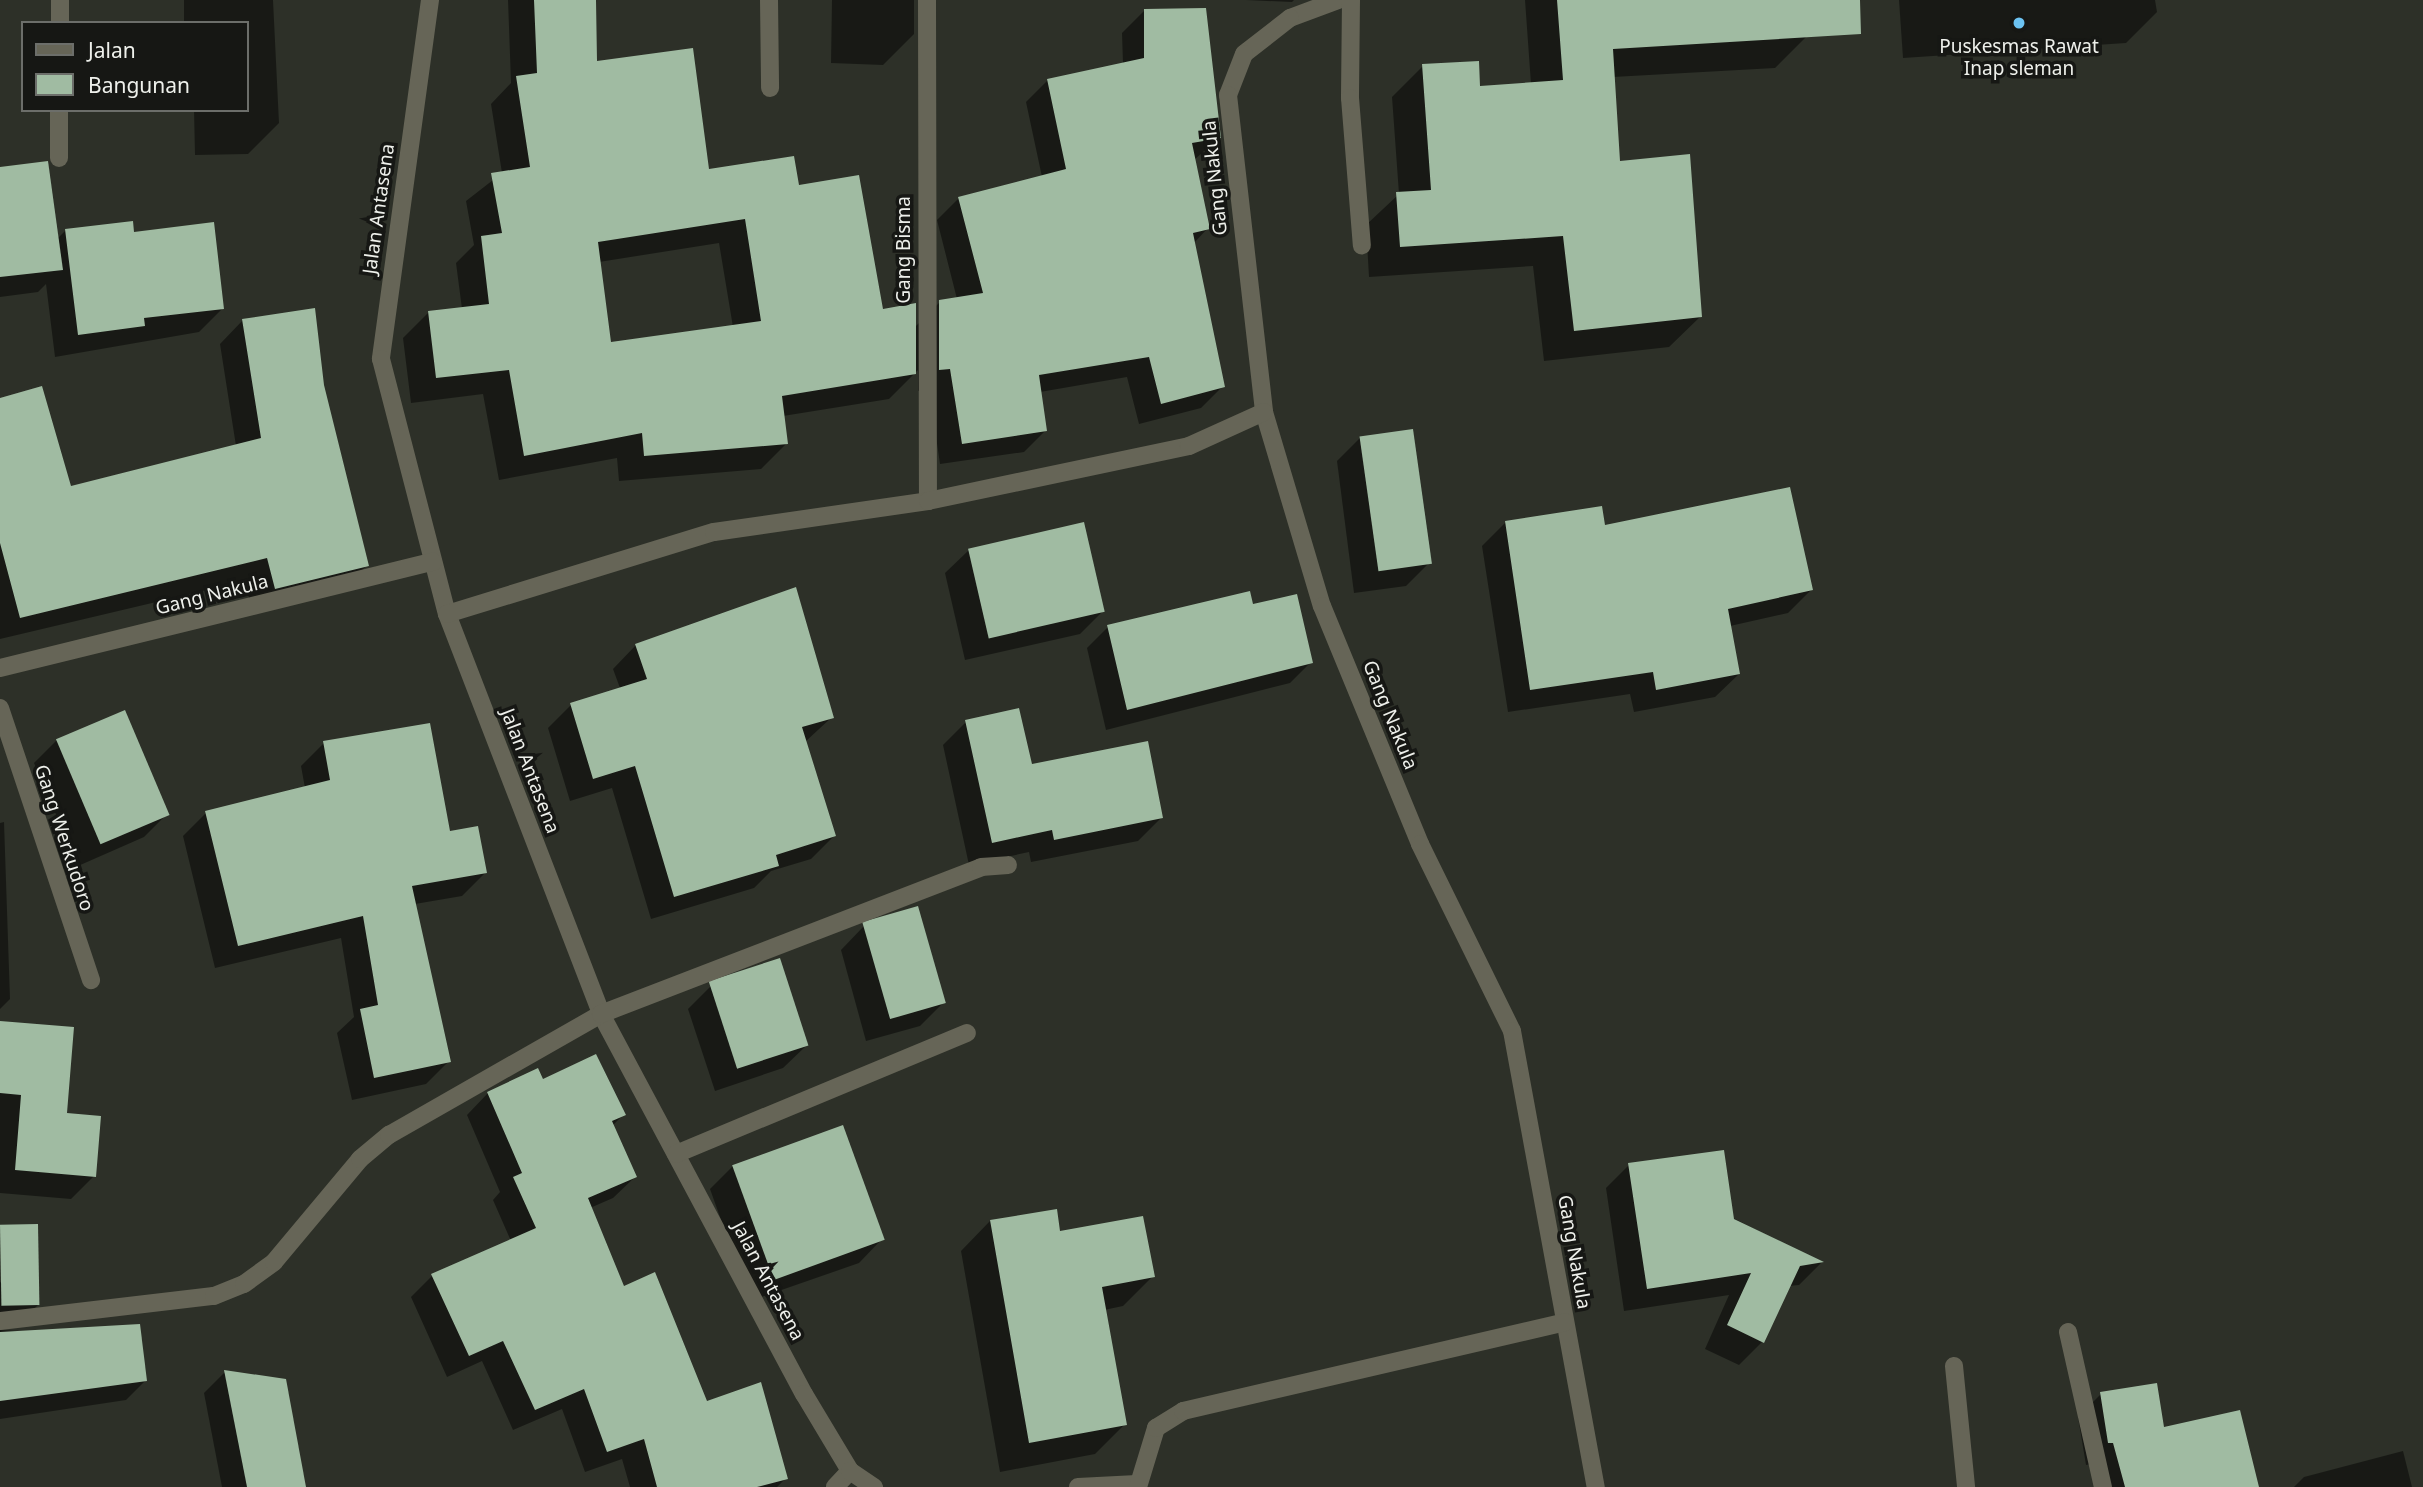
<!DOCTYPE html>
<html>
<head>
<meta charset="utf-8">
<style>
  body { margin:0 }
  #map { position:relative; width:2423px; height:1487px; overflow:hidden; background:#2d3028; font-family:"Noto Sans",sans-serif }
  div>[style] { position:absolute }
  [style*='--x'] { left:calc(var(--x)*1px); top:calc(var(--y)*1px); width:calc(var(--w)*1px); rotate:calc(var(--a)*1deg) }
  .shadow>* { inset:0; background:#0007 }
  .building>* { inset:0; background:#a0bba2; transform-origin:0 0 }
  .lane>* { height:18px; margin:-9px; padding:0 9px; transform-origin:9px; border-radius:9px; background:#666557 }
  .street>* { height:18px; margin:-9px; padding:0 9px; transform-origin:9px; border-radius:9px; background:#666557 }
  .dots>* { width:19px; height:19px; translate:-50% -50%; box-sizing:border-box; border:4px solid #161714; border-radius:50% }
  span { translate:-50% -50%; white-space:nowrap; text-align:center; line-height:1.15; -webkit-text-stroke:7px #161714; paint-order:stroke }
  .poi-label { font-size:19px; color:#eef0eb }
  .street-label { font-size:19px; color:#eef0eb }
  .legend { position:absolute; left:21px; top:21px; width:228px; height:91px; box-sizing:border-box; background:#161714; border:2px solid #6c6e6a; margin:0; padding:9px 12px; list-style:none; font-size:21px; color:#eef0eb }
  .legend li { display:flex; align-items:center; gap:14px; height:35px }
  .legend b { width:35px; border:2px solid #6c6e6a }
</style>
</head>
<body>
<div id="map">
  <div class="shadow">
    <i style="clip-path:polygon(184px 0,273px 0,279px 123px,248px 154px,195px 155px,194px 110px,247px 110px,247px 23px,184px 23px)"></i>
    <i style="clip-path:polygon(evenodd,508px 0,594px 0,596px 63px,708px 171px,797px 187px,881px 311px,915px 327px,940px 302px,957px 299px,937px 220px,959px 198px,1042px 177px,1026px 102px,1048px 80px,1123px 64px,1122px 33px,1144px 11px,1220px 137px,1194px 160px,1208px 228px,1193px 244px,1223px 386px,1201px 408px,1139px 424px,1127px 377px,1040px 392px,1046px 430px,1024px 452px,940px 464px,929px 389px,918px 391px,918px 370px,889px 399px,783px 416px,786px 444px,761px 469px,619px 481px,617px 458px,499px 480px,483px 394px,411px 403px,403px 338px,429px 312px,462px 309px,456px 263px,474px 245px,466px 201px,502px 173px,491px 104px,511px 83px,508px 0,719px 243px,733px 327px,609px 344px,599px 262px,719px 243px)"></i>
    <i style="clip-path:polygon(832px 0,914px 0,914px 34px,883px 65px,831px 63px)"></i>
    <i style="clip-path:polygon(1246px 0,1294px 0,1292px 2px)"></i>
    <i style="clip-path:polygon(1525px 0,1803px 0,1806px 37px,1775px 68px,1613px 77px,1618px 163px,1700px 317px,1669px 347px,1544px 361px,1533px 266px,1369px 277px,1366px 225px,1399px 194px,1392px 97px,1423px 66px,1479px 87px,1531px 84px)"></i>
    <i style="clip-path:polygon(1899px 0,2155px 0,2157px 12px,2126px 43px,1903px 58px)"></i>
    <i style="clip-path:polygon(0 170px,57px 239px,66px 230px,132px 234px,223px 308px,199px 332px,55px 357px,46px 284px,38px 292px,0 297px)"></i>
    <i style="clip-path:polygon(243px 320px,322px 385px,367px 565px,344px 589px,252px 611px,245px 581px,0 639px,0 400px,70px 488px,236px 446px,220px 344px)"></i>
    <i style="clip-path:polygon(1360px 438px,1429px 563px,1406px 586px,1354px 593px,1337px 461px)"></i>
    <i style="clip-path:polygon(1505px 523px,1811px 590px,1788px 613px,1730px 626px,1739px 674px,1715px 697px,1634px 712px,1630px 694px,1508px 712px,1482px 546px)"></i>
    <i style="clip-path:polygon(969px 550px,1103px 611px,1080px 634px,965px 660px,945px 573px)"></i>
    <i style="clip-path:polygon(1252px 606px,1311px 662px,1290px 683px,1106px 730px,1087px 648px,1108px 627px)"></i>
    <i style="clip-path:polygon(636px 645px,832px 717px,805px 742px,834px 836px,811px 859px,771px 871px,754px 888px,651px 919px,612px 788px,570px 801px,548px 728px,571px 705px,620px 688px,613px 669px)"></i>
    <i style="clip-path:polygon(966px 722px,1030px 766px,1161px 818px,1138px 841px,1031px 862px,1029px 852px,969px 865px,943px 745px)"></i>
    <i style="clip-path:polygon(57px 740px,167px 814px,144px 837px,78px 866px,34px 763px)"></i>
    <i style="clip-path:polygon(324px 743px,449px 833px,485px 873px,462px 896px,415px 904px,449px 1061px,426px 1084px,352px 1100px,337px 1033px,354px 1017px,341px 938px,215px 968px,183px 836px,206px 813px,305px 788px,301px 766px)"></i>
    <i style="clip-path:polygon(4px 822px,10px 999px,0 1009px,0 823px)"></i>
    <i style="clip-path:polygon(864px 926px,943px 1003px,920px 1026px,866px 1041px,841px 950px)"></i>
    <i style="clip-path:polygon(711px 986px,807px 1045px,783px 1068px,715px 1091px,688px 1009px)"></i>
    <i style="clip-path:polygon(0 1023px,65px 1114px,94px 1176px,71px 1199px,0 1193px)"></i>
    <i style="clip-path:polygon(542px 1082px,624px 1114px,612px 1126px,635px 1177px,613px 1198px,590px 1208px,623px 1288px,706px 1404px,786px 1478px,777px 1487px,630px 1487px,622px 1459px,585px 1472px,562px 1409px,513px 1430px,482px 1361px,447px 1377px,411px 1297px,432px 1276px,511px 1241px,493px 1200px,500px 1192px,467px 1115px,488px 1093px)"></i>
    <i style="clip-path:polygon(1629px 1165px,1821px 1263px,1799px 1285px,1788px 1286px,1762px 1342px,1739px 1365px,1705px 1349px,1729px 1295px,1624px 1311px,1606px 1188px)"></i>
    <i style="clip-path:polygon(733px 1166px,882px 1239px,859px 1263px,750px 1301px,710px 1189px)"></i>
    <i style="clip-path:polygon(990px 1221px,1153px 1276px,1123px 1306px,1104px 1310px,1125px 1424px,1095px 1454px,1000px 1472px,961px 1251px)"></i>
    <i style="clip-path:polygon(0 1282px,39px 1304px,19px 1324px,0 1326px)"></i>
    <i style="clip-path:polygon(0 1330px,77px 1334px,145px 1381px,126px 1400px,0 1419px)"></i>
    <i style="clip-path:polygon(225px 1372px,304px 1487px,222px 1487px,204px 1393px)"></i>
    <i style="clip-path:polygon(2101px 1394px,2163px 1429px,2255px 1487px,2097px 1487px,2091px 1464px,2086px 1465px,2078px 1417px)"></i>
    <i style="clip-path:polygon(2403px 1451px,2412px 1487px,2294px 1487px,2304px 1477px)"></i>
  </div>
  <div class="building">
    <i style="clip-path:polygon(evenodd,534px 0,596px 0,597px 61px,693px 48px,709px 169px,794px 156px,799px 185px,859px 175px,883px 309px,916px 303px,916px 374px,782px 396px,788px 444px,644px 456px,642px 433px,524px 456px,509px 370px,436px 378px,428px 311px,489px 304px,481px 236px,502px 233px,491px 173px,530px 167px,516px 76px,537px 73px,534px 0,745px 219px,761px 321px,611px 342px,598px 242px,745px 219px)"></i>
    <i style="clip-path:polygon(1557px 0,1860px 0,1861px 34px,1613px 49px,1620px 161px,1690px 154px,1702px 317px,1574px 331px,1563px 236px,1400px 247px,1396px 192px,1431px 190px,1422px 64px,1479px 61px,1480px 86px,1563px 80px)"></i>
    <i style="clip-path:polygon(1206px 8px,1221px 138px,1192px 143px,1210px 229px,1193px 233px,1225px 387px,1161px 404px,1149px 357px,1039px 375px,1047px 431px,962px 444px,950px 369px,939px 370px,939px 300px,983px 293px,958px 197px,1066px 169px,1047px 79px,1144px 58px,1144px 9px)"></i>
    <i style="clip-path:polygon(48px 161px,63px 270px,0 277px,0 167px)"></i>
    <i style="clip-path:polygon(133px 221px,134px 232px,214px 222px,224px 309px,144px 318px,145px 326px,78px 335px,65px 229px)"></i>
    <i style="clip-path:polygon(315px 308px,324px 385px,369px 566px,275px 589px,267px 558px,20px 618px,0 543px,0 398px,42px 386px,71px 486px,261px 438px,242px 319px)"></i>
    <i style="left:1413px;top:429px;width:136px;height:54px;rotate:82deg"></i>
    <i style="clip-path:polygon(1790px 487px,1813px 590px,1728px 609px,1740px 674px,1656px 690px,1653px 672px,1530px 690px,1505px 521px,1602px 506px,1605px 525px)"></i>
    <i style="left:1084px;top:522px;width:92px;height:119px;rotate:77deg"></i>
    <i style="clip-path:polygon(796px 587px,834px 718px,802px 727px,836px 836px,776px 855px,779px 866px,674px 897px,635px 766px,593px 779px,570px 703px,647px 679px,635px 644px)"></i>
    <i style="clip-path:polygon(1250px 591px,1253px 604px,1297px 594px,1313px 663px,1127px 710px,1107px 625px)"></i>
    <i style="clip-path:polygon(1019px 708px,1032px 764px,1148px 741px,1163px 818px,1054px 840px,1052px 830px,992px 843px,965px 720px)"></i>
    <i style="left:125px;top:710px;width:114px;height:75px;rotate:67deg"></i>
    <i style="clip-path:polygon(430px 723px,450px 831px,478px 826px,487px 873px,412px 886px,451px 1062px,374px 1078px,360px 1009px,378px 1005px,363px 916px,238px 946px,205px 811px,330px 780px,323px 741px)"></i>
    <i style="left:918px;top:906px;width:101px;height:58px;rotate:74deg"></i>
    <i style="left:780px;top:958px;width:92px;height:75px;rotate:72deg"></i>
    <i style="clip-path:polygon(0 1021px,74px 1027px,67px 1113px,101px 1116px,96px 1177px,15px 1170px,21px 1095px,0 1093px)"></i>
    <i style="clip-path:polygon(596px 1054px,626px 1115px,612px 1121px,637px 1177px,588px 1198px,624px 1286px,655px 1272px,707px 1401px,761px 1382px,788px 1479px,757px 1487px,657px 1487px,644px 1439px,607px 1452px,584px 1389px,535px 1410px,503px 1341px,469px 1356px,431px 1274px,536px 1228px,513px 1177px,522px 1173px,487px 1092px,538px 1068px,543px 1079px)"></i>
    <i style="left:843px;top:1125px;width:122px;height:118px;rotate:70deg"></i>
    <i style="clip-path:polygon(1724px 1150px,1734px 1219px,1824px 1262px,1800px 1266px,1764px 1343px,1727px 1325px,1751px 1273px,1647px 1289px,1628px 1163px)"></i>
    <i style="clip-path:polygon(1057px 1209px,1060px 1231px,1143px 1216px,1155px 1277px,1102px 1287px,1127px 1425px,1029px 1443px,990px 1220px)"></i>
    <i style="left:38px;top:1224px;width:81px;height:38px;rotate:89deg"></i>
    <i style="clip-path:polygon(140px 1324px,147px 1381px,0 1401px,0 1332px)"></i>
    <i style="clip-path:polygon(224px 1370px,286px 1379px,306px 1487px,247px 1487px)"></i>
    <i style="clip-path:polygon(2157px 1383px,2164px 1427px,2240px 1410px,2259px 1487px,2125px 1487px,2113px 1443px,2108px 1443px,2100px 1392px)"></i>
  </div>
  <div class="lane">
    <i style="--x:835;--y:1487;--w:22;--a:-47"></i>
  </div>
  <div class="street">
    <i style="--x:430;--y:0;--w:362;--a:97.8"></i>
    <i style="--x:381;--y:359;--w:263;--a:75.5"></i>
    <i style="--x:447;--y:614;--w:429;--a:68.9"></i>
    <i style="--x:601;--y:1014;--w:431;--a:61.9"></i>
    <i style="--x:804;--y:1394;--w:90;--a:59.1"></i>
    <i style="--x:850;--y:1471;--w:29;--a:34"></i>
    <i style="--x:769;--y:0;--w:88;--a:89.3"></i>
    <i style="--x:927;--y:0;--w:501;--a:89.89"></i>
    <i style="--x:1338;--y:0;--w:51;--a:159.4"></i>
    <i style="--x:1290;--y:18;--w:58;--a:142"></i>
    <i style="--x:1244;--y:54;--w:44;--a:111.3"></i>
    <i style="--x:1228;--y:95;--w:319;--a:83.5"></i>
    <i style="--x:1264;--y:412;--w:202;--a:73.4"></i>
    <i style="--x:1322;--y:606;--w:257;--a:67.6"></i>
    <i style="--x:1420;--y:844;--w:208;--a:63.8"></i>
    <i style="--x:1512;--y:1031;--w:464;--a:79.6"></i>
    <i style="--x:1351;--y:0;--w:98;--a:90.6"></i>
    <i style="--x:1350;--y:98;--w:148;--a:85.4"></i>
    <i style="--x:60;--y:23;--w:23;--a:-90"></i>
    <i style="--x:59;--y:158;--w:48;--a:-90"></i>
    <i style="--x:447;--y:614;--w:279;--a:-17.1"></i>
    <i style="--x:714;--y:532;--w:216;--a:-8.2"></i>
    <i style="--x:928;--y:501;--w:267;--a:-11.9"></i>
    <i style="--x:1189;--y:446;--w:82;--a:-24.4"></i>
    <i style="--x:0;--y:668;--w:446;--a:-13.8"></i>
    <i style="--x:0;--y:708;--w:287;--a:71.5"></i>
    <i style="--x:676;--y:1154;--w:315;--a:-22.6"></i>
    <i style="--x:0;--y:1321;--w:215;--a:-6.7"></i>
    <i style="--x:214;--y:1296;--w:32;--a:-22"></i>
    <i style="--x:244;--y:1284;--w:37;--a:-36"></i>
    <i style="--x:274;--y:1262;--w:134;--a:-50.1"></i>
    <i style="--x:360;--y:1159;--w:38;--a:-40"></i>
    <i style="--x:389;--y:1135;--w:244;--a:-29.7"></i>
    <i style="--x:601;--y:1014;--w:407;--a:-21.1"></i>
    <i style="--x:981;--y:867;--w:27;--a:-4"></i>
    <i style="--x:2068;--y:1332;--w:159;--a:77.3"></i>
    <i style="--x:1954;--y:1366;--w:122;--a:84.3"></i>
    <i style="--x:1078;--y:1487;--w:59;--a:-2.9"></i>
    <i style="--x:1138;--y:1487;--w:62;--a:-73"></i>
    <i style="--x:1156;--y:1428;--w:32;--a:-32"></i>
    <i style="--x:1183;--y:1411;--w:392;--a:-13.1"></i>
  </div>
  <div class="dots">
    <i style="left:2019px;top:23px;background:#6cc3f2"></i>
  </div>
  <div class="poi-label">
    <span style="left:2019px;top:58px">Puskesmas Rawat<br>Inap sleman</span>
  </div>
  <div class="street-label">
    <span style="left:1215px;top:178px;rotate:-96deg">Gang Nakula</span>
    <span style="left:379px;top:209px;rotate:-82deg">Jalan Antasena</span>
    <span style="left:904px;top:250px;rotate:-90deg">Gang Bisma</span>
    <span style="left:212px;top:595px;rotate:-14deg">Gang Nakula</span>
    <span style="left:1390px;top:715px;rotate:68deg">Gang Nakula</span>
    <span style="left:530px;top:771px;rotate:69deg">Jalan Antasena</span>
    <span style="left:64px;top:838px;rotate:72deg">Gang Werkudoro</span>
    <span style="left:1574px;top:1252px;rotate:80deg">Gang Nakula</span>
    <span style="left:768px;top:1281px;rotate:62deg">Jalan Antasena</span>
  </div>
  <ul class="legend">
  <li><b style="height:9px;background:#666557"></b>Jalan</li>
  <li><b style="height:19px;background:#a0bba2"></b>Bangunan</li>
  </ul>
</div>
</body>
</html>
